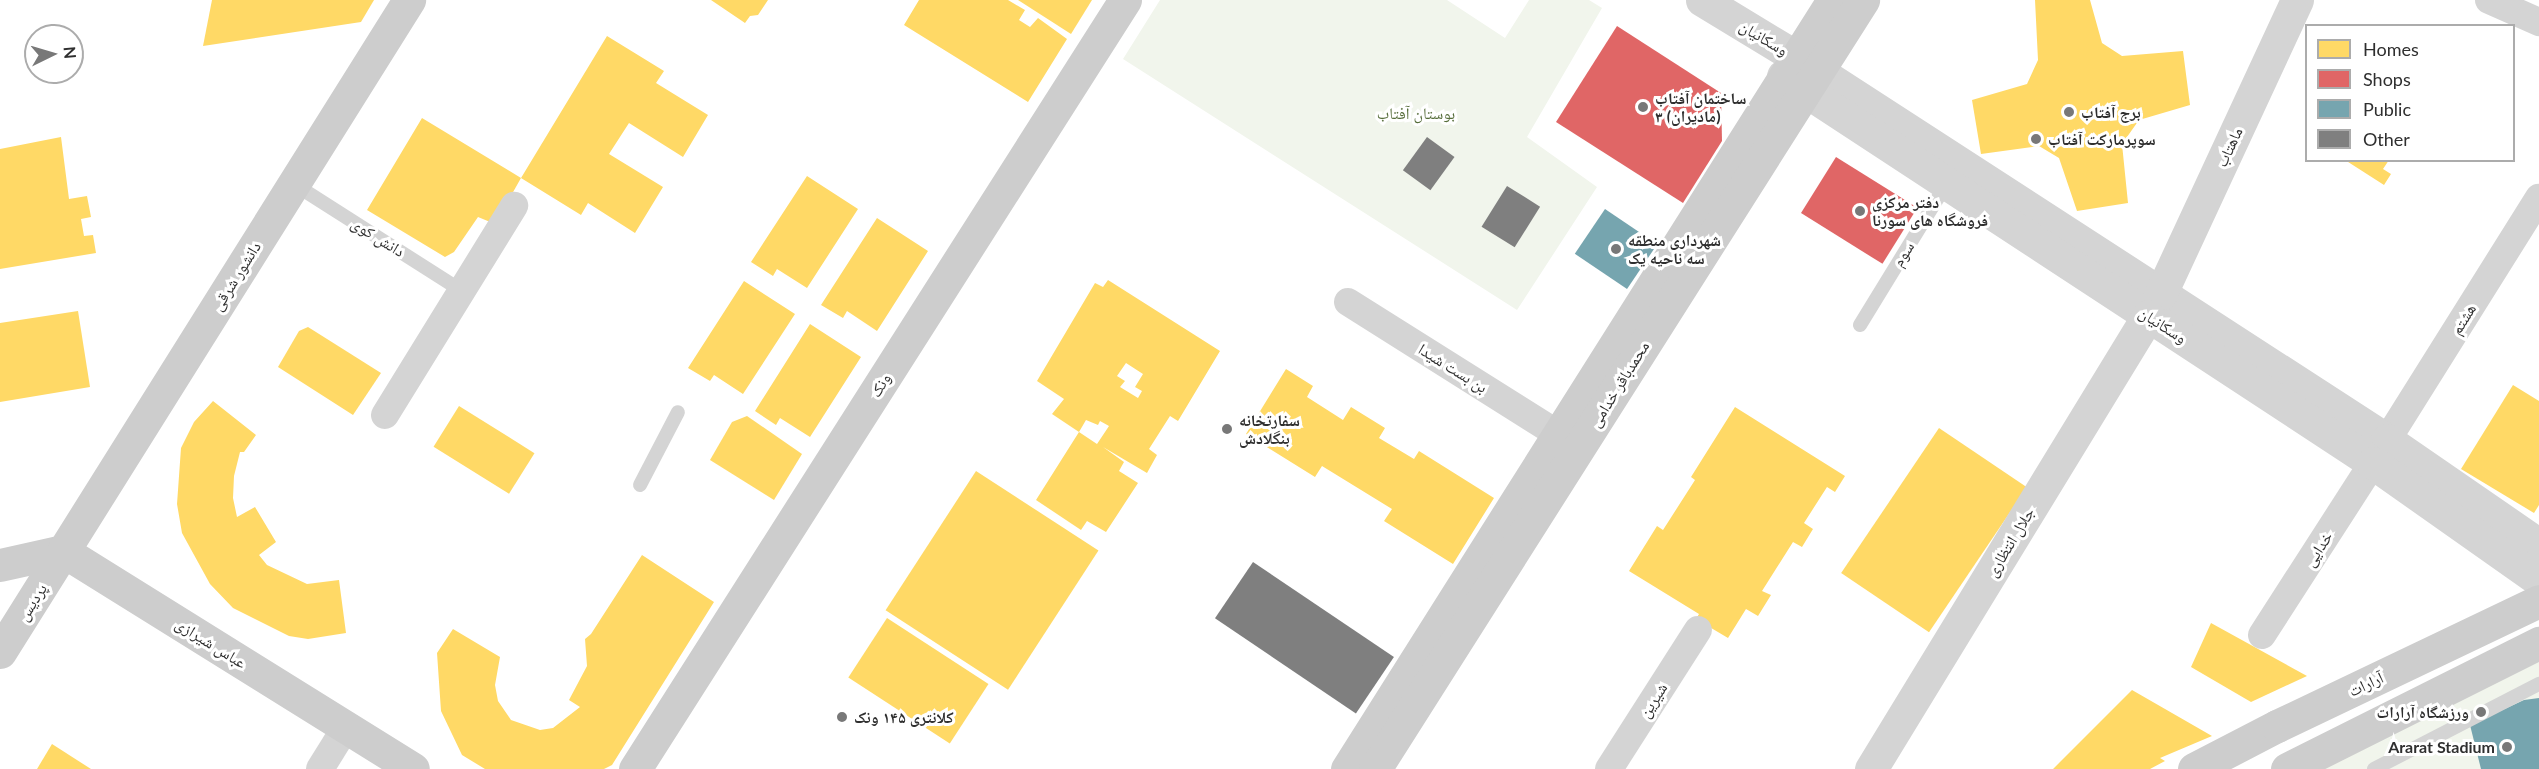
<!DOCTYPE html>
<html>
<head>
<meta charset="utf-8">
<style>
  body { margin:0 }
  #map { position:relative; width:2539px; height:769px; overflow:hidden; background:#fff; font-family:Lato,"Noto Naskh Arabic",sans-serif }
  div>[style] { position:absolute }
  [style*='--x'] { left:calc(var(--x)*1px); top:calc(var(--y)*1px); width:calc(var(--w)*1px); rotate:calc(var(--a)*1deg) }
  .green>* { inset:0; background:#f1f5ec }
  .homes>* { inset:0; background:#ffd966; transform-origin:0 0 }
  .shops>* { inset:0; background:#e06666; transform-origin:0 0 }
  .public>* { inset:0; background:#76a5af; transform-origin:0 0 }
  .building>* { inset:0; background:#7f7f7f; transform-origin:0 0 }
  .service>* { height:14px; margin:-7px; padding:0 7px; transform-origin:7px; border-radius:7px; background:#d4d4d4 }
  .minor>* { height:28px; margin:-14px; padding:0 14px; transform-origin:14px; border-radius:14px; background:#d4d4d4 }
  .tertiary>* { height:33px; margin:-16.5px; padding:0 16.5px; transform-origin:16.5px; border-radius:16.5px; background:#d4d4d4 }
  .secondary>* { height:33px; margin:-16.5px; padding:0 16.5px; transform-origin:16.5px; border-radius:16.5px; background:#cdcdcd }
  .dots>* { width:16px; height:16px; translate:-50% -50%; box-sizing:border-box; border:3px solid #fff; border-radius:50% }
  span { translate:-50% -50%; white-space:nowrap; text-align:center; line-height:1.15; -webkit-text-stroke:6px #fff; paint-order:stroke }
  .street-label { font-size:16px; color:#2f2f2f }
  .poi-label { font-size:16px; color:#2f2f2f; font-weight:700 }
  .left { translate:0 -50%; text-align:left }
  .right { translate:-100% -50%; text-align:right }
  .park-label { font-size:16px; color:#566d3a }
  .legend { position:absolute; left:2305px; top:24px; width:210px; height:138px; box-sizing:border-box; background:#fff; border:2px solid #acacac; margin:0; padding:8px 10px; list-style:none; font-size:18px; color:#2f2f2f }
  .legend li { display:flex; align-items:center; gap:12px; height:30px }
  .legend b { width:30px; border:2px solid #acacac }
  .north { position:absolute; left:24px; top:24px; width:60px; height:60px; box-sizing:border-box; background:#fff; border:2px solid #acacac; border-radius:50%; rotate:85deg; font-size:16px; font-weight:700; line-height:24px; text-align:center; color:#2f2f2f }
  .north::after { content:''; display:block; margin:auto; width:21px; height:27px; background:#787878; clip-path:polygon(50% 0,100% 100%,50% 72%,0 100%) }
</style>
</head>
<body>
<div id="map">
  <div class="green">
    <i style="clip-path:polygon(1160px 0,1447px 0,1505px 38px,1529px 0,1589px 0,1602px 8px,1527px 137px,1597px 187px,1517px 310px,1123px 59px)"></i>
    <i style="clip-path:polygon(2539px 654px,2539px 769px,2306px 769px)"></i>
  </div>
  <div class="homes">
    <i style="clip-path:polygon(212px 0,374px 0,361px 22px,203px 46px)"></i>
    <i style="clip-path:polygon(711px 0,768px 0,758px 15px,750px 16px,745px 23px)"></i>
    <i style="clip-path:polygon(919px 0,1008px 0,1025px 10px,1019px 20px,1030px 27px,1038px 18px,1067px 39px,1028px 102px,904px 25px)"></i>
    <i style="clip-path:polygon(1018px 0,1092px 0,1071px 34px)"></i>
    <i style="clip-path:polygon(2035px 0,2090px 0,2102px 43px,2122px 56px,2183px 51px,2190px 105px,2139px 120px,2122px 144px,2128px 203px,2077px 211px,2059px 158px,2039px 146px,1981px 154px,1972px 100px,2027px 84px,2038px 60px)"></i>
    <i style="clip-path:polygon(607px 36px,664px 71px,656px 83px,708px 115px,683px 157px,629px 123px,609px 154px,663px 187px,635px 233px,588px 203px,581px 215px,521px 178px)"></i>
    <i style="clip-path:polygon(422px 118px,521px 178px,495px 224px,478px 217px,454px 252px,445px 257px,367px 210px)"></i>
    <i style="clip-path:polygon(61px 137px,69px 199px,87px 196px,91px 217px,81px 219px,84px 236px,93px 235px,96px 253px,0 269px,0 149px)"></i>
    <i style="clip-path:polygon(2345px 160px,2389px 160px,2383px 169px,2391px 174px,2384px 185px)"></i>
    <i style="clip-path:polygon(807px 176px,858px 209px,807px 288px,777px 269px,773px 276px,751px 262px)"></i>
    <i style="clip-path:polygon(877px 218px,928px 251px,877px 331px,847px 311px,843px 318px,821px 305px)"></i>
    <i style="clip-path:polygon(evenodd,1108px 280px,1220px 351px,1178px 421px,1170px 416px,1149px 449px,1157px 455px,1147px 473px,1103px 447px,1124px 462px,1119px 471px,1138px 483px,1106px 532px,1087px 521px,1081px 530px,1036px 500px,1079px 432px,1052px 414px,1064px 399px,1037px 381px,1095px 283px,1103px 287px,1108px 280px,1126px 363px,1143px 374px,1135px 387px,1142px 391px,1138px 398px,1120px 387px,1125px 381px,1117px 376px,1126px 363px,1108px 280px,1086px 420px,1098px 425px,1100px 421px,1109px 426px,1097px 444px,1079px 432px,1086px 420px)"></i>
    <i style="clip-path:polygon(744px 281px,795px 314px,743px 394px,714px 375px,710px 381px,688px 368px)"></i>
    <i style="clip-path:polygon(78px 311px,90px 387px,0 402px,0 323px)"></i>
    <i style="clip-path:polygon(810px 324px,861px 357px,810px 437px,780px 418px,776px 425px,755px 411px)"></i>
    <i style="clip-path:polygon(308px 327px,381px 373px,353px 415px,278px 367px,299px 331px)"></i>
    <i style="clip-path:polygon(1286px 369px,1313px 386px,1307px 397px,1343px 420px,1351px 407px,1385px 428px,1379px 438px,1414px 459px,1419px 451px,1494px 498px,1453px 564px,1384px 521px,1392px 509px,1322px 466px,1315px 477px,1246px 434px)"></i>
    <i style="clip-path:polygon(2513px 385px,2539px 401px,2539px 505px,2534px 513px,2461px 469px)"></i>
    <i style="clip-path:polygon(213px 401px,256px 435px,244px 452px,240px 452px,234px 476px,233px 498px,237px 517px,255px 507px,276px 542px,259px 555px,267px 565px,307px 584px,339px 580px,346px 633px,308px 639px,289px 636px,233px 608px,210px 584px,182px 533px,177px 504px,181px 448px,194px 422px)"></i>
    <i style="left:459px;top:406px;width:89px;height:48px;rotate:32deg"></i>
    <i style="clip-path:polygon(1735px 407px,1845px 476px,1835px 492px,1827px 487px,1804px 523px,1813px 529px,1802px 547px,1793px 542px,1762px 591px,1771px 595px,1758px 616px,1746px 609px,1728px 638px,1696px 619px,1699px 614px,1629px 571px,1657px 526px,1663px 530px,1695px 480px,1691px 477px)"></i>
    <i style="clip-path:polygon(747px 416px,802px 454px,774px 500px,710px 460px,732px 422px)"></i>
    <i style="left:1939px;top:428px;width:106px;height:175px;rotate:34deg"></i>
    <i style="left:976px;top:471px;width:146px;height:166px;rotate:33deg"></i>
    <i style="clip-path:polygon(642px 555px,714px 602px,612px 765px,604px 769px,485px 769px,462px 755px,441px 711px,437px 653px,453px 629px,500px 657px,495px 685px,498px 701px,511px 720px,540px 730px,553px 728px,580px 707px,569px 700px,587px 666px,585px 639px,591px 634px)"></i>
    <i style="left:887px;top:618px;width:121px;height:71px;rotate:33deg"></i>
    <i style="clip-path:polygon(2211px 623px,2307px 676px,2251px 702px,2191px 667px)"></i>
    <i style="clip-path:polygon(2132px 690px,2212px 736px,2160px 758px,2165px 761px,2150px 769px,2053px 769px)"></i>
    <i style="clip-path:polygon(52px 744px,91px 769px,37px 769px)"></i>
  </div>
  <div class="shops">
    <i style="clip-path:polygon(1617px 26px,1721px 93px,1722px 141px,1683px 203px,1556px 122px)"></i>
    <i style="left:1836px;top:157px;width:96px;height:66px;rotate:32deg"></i>
  </div>
  <div class="public">
    <i style="left:1605px;top:209px;width:63px;height:54px;rotate:34deg"></i>
    <i style="clip-path:polygon(2539px 698px,2539px 769px,2481px 769px,2470px 725px,2524px 700px)"></i>
  </div>
  <div class="building">
    <i style="left:1427px;top:137px;width:34px;height:41px;rotate:36deg"></i>
    <i style="left:1507px;top:186px;width:39px;height:48px;rotate:32deg"></i>
    <i style="left:1253px;top:562px;width:170px;height:68px;rotate:34deg"></i>
  </div>
  <div class="service">
    <i style="--x:294;--y:184;--w:199;--a:32.5"></i>
    <i style="--x:1860;--y:325;--w:167;--a:-58.5"></i>
    <i style="--x:640;--y:485;--w:82;--a:-62.5"></i>
    <i style="--x:2374;--y:769;--w:186;--a:-27.3"></i>
  </div>
  <div class="minor">
    <i style="--x:2489;--y:0;--w:55;--a:23.7"></i>
    <i style="--x:1348;--y:302;--w:248;--a:32.2"></i>
    <i style="--x:385;--y:415;--w:246;--a:-58.3"></i>
    <i style="--x:2387;--y:440;--w:286;--a:-57.9"></i>
    <i style="--x:2262;--y:635;--w:205;--a:-57.2"></i>
    <i style="--x:320;--y:769;--w:49;--a:-58.2"></i>
    <i style="--x:1609;--y:769;--w:165;--a:-57.4"></i>
  </div>
  <div class="tertiary">
    <i style="--x:1702;--y:0;--w:110;--a:31.2"></i>
    <i style="--x:1796;--y:57;--w:704;--a:32.95"></i>
    <i style="--x:2387;--y:440;--w:185;--a:34.6"></i>
    <i style="--x:1783;--y:76;--w:706;--a:33.26"></i>
    <i style="--x:2373;--y:463;--w:203;--a:35.2"></i>
    <i style="--x:2161;--y:293;--w:323;--a:-65.1"></i>
    <i style="--x:1871;--y:769;--w:531;--a:-58.56"></i>
  </div>
  <div class="secondary">
    <i style="--x:0;--y:565;--w:65;--a:-12.5"></i>
    <i style="--x:63;--y:551;--w:412;--a:31.9"></i>
    <i style="--x:0;--y:652;--w:770;--a:-57.9"></i>
    <i style="--x:635;--y:769;--w:912;--a:-57.5"></i>
    <i style="--x:1347;--y:769;--w:910;--a:-57.71"></i>
    <i style="--x:1375;--y:769;--w:911;--a:-57.6"></i>
    <i style="--x:2194;--y:769;--w:93;--a:-27.4"></i>
    <i style="--x:2277;--y:726;--w:290;--a:-25.5"></i>
    <i style="--x:2287;--y:769;--w:282;--a:-26.6"></i>
  </div>
  <div class="dots">
    <i style="left:1643px;top:107px;background:#787878"></i>
    <i style="left:2069px;top:112px;background:#787878"></i>
    <i style="left:2036px;top:139px;background:#787878"></i>
    <i style="left:1860px;top:211px;background:#787878"></i>
    <i style="left:1616px;top:249px;background:#787878"></i>
    <i style="left:1227px;top:429px;background:#787878"></i>
    <i style="left:2481px;top:712px;background:#787878"></i>
    <i style="left:842px;top:717px;background:#787878"></i>
    <i style="left:2507px;top:747px;background:#787878"></i>
  </div>
  <div class="street-label">
    <span style="left:1764px;top:38px;rotate:31deg">وسکانیان</span>
    <span style="left:2229px;top:147px;rotate:-65deg">ماهتاب</span>
    <span style="left:378px;top:237px;rotate:32deg">دانش کوی</span>
    <span style="left:1903px;top:254px;rotate:-58deg">سوم</span>
    <span style="left:236px;top:276px;rotate:-58deg">دانشور شرقی</span>
    <span style="left:2463px;top:319px;rotate:-58deg">هشتم</span>
    <span style="left:2163px;top:325px;rotate:33deg">وسکانیان</span>
    <span style="left:1453px;top:368px;rotate:32deg">بن بست شیدا</span>
    <span style="left:1619px;top:384px;rotate:-58deg">محمدباقر خدامی</span>
    <span style="left:880px;top:385px;rotate:-58deg">ونک</span>
    <span style="left:2010px;top:542px;rotate:-59deg">جلال انتظاری</span>
    <span style="left:2318px;top:549px;rotate:-57deg">خدایی</span>
    <span style="left:32px;top:602px;rotate:-58deg">پردیس</span>
    <span style="left:211px;top:643px;rotate:32deg">عباس شیرازی</span>
    <span style="left:2366px;top:684px;rotate:-25deg">آرارات</span>
    <span style="left:1653px;top:700px;rotate:-57deg">شیرین</span>
  </div>
  <div class="poi-label">
    <span class="left" style="left:1655px;top:107px">ساختمان آفتاب<br>۳ (مادیران)</span>
    <span class="left" style="left:2081px;top:112px">برج آفتاب</span>
    <span class="left" style="left:2048px;top:139px">سوپرمارکت آفتاب</span>
    <span class="left" style="left:1872px;top:211px">دفتر مرکزی<br>فروشگاه های سورنا</span>
    <span class="left" style="left:1628px;top:249px">شهرداری منطقه<br>سه ناحیه یک</span>
    <span class="left" style="left:1239px;top:429px">سفارتخانه<br>بنگلادش</span>
    <span class="right" style="left:2469px;top:712px">ورزشگاه آرارات</span>
    <span class="left" style="left:854px;top:717px">کلانتری ۱۴۵ ونک</span>
    <span class="right" style="left:2495px;top:747px">Ararat Stadium</span>
  </div>
  <div class="park-label">
    <span style="left:1416px;top:113px">بوستان آفتاب</span>
  </div>
  <ul class="legend">
  <li><b style="height:16px;background:#ffd966"></b>Homes</li>
  <li><b style="height:16px;background:#e06666"></b>Shops</li>
  <li><b style="height:16px;background:#76a5af"></b>Public</li>
  <li><b style="height:16px;background:#7f7f7f"></b>Other</li>
  </ul>
  <div class="north">N</div>
</div>
</body>
</html>
